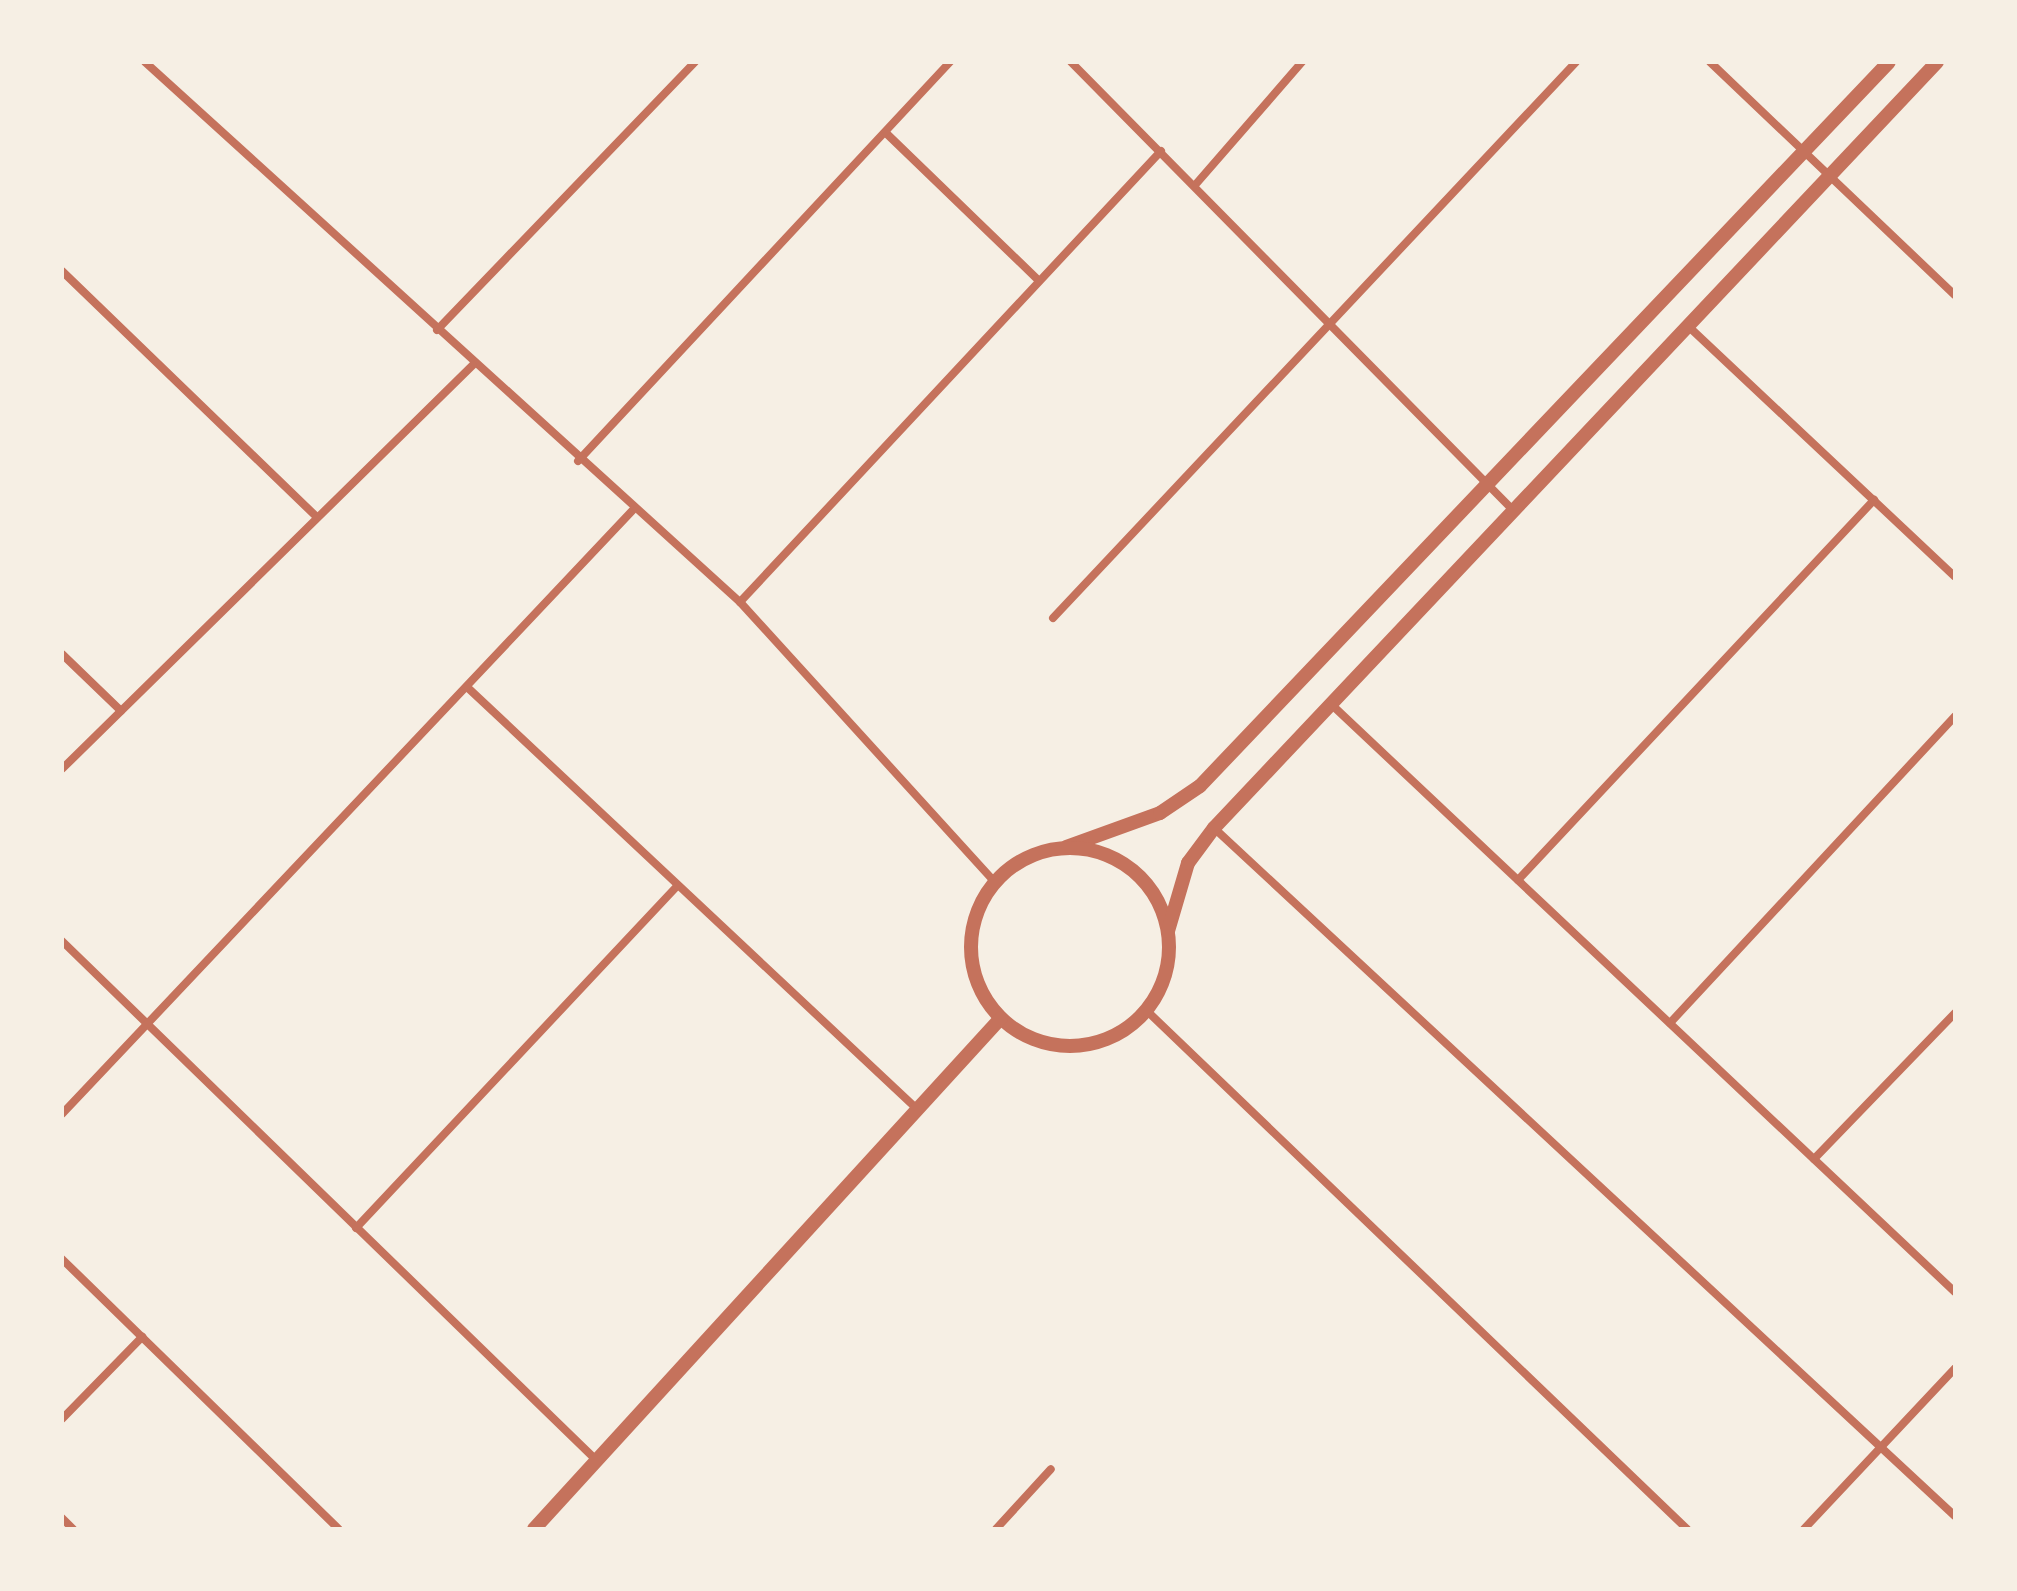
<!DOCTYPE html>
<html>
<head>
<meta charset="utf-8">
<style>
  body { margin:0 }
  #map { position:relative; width:2017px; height:1591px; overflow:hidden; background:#f6efe4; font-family:"Public Sans",sans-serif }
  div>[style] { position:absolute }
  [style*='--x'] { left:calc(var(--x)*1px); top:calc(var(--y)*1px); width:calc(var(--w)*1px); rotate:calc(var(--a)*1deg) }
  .minor>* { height:8px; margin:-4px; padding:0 4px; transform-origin:4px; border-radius:4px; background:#c5725c }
  .tertiary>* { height:14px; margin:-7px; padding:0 7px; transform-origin:7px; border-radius:7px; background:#c5725c }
  .tertiary>.ring { margin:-7px; padding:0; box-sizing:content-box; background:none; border:14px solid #c5725c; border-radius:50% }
  span { translate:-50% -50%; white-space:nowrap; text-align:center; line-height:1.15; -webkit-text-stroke:8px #f6efe4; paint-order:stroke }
  .frame { position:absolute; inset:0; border:64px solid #f6efe4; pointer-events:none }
</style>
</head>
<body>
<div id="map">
  <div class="minor">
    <i style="--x:145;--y:62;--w:804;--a:42.23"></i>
    <i style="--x:740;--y:602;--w:379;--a:47.7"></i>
    <i style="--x:1071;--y:62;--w:631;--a:45.39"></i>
    <i style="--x:1710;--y:62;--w:338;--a:43.6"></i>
    <i style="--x:886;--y:133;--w:211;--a:44"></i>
    <i style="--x:1196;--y:184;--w:162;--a:-49"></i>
    <i style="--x:62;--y:271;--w:354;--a:44"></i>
    <i style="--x:1688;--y:326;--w:366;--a:43.2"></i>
    <i style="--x:437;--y:330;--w:372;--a:-46.1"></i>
    <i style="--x:578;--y:461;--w:546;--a:-47.01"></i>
    <i style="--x:740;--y:602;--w:617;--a:-46.97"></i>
    <i style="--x:1053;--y:618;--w:763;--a:-46.75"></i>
    <i style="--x:62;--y:654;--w:82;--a:44"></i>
    <i style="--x:467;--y:687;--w:616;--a:43.16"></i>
    <i style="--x:1332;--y:705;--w:856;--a:43.3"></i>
    <i style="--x:62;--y:769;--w:576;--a:-44.51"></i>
    <i style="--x:1214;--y:828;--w:1011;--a:42.88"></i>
    <i style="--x:1518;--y:880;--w:521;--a:-46.87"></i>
    <i style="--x:62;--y:941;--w:745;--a:44.18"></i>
    <i style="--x:1146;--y:1010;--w:750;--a:43.81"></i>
    <i style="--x:1670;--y:1023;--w:419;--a:-47.1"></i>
    <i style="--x:62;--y:1114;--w:830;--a:-46.61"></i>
    <i style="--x:1814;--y:1159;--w:203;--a:-46"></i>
    <i style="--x:356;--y:1228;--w:470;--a:-46.8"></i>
    <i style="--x:62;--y:1259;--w:387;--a:44.3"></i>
    <i style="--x:62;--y:1419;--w:115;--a:-45.7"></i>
    <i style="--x:62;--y:1518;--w:16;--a:45"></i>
    <i style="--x:996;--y:1529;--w:81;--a:-47.5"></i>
    <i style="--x:1804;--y:1529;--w:221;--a:-46.8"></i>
  </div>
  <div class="tertiary">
    <i style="--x:1066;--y:847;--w:100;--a:-19.9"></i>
    <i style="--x:1160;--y:813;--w:48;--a:-34"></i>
    <i style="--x:1200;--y:786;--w:999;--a:-46.42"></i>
    <i class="ring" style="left:971px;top:848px;width:184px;height:184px"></i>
    <i style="--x:1168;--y:931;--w:71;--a:-73.6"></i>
    <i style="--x:1188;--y:863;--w:44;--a:-53.4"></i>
    <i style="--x:1214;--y:828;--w:1053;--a:-46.65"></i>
    <i style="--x:534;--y:1529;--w:692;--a:-47.58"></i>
  </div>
  <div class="frame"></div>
</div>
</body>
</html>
